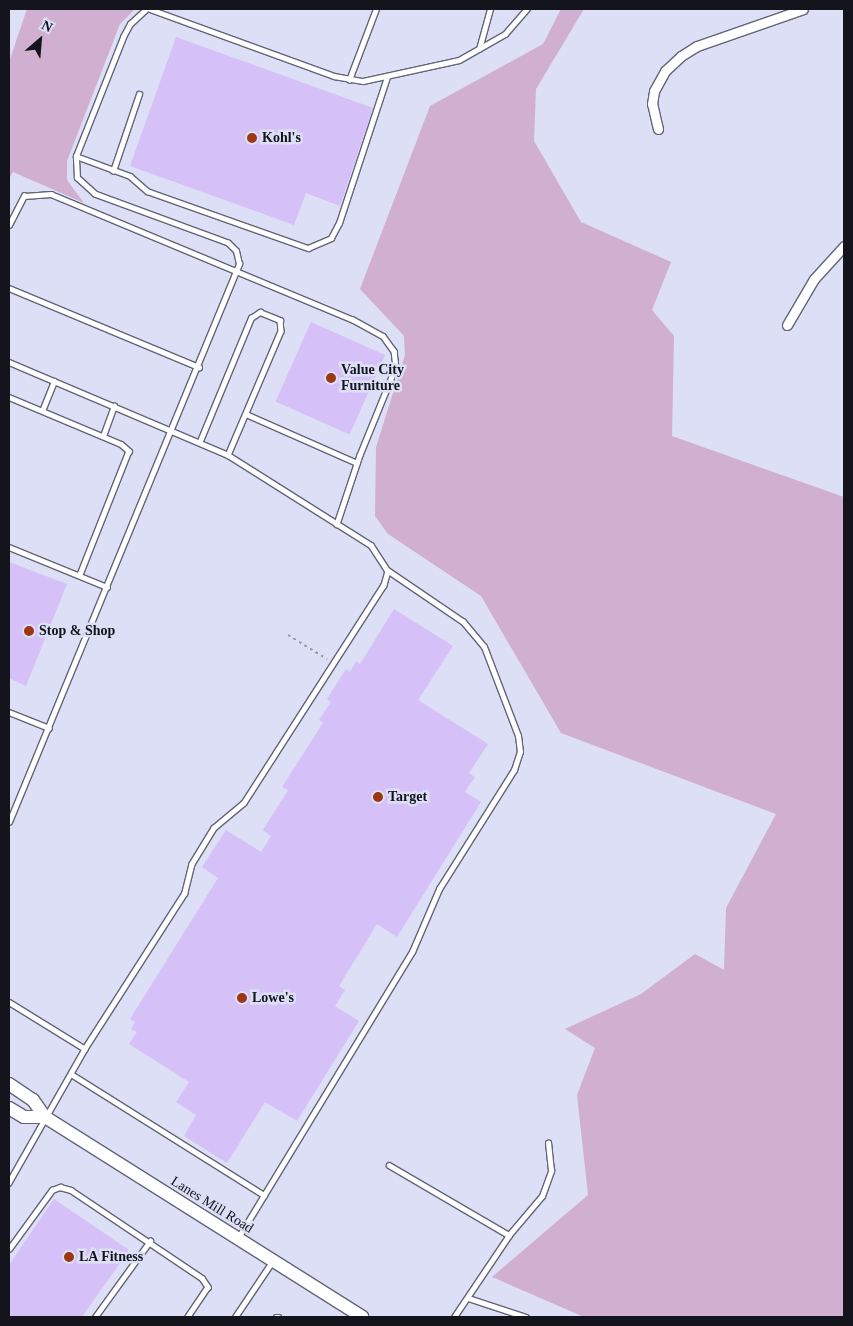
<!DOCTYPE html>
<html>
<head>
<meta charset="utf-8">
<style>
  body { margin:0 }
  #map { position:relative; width:853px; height:1326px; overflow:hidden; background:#dcdff5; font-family:"Times New Roman",serif }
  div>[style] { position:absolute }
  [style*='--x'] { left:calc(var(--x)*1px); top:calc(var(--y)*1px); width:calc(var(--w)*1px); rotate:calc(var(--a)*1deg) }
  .green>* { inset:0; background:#d0afd0 }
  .building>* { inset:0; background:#d5c0f7; transform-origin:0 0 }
  .path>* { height:2px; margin-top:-1px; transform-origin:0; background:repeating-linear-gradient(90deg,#9597a8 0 2.5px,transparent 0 6.5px) }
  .roads { filter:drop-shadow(1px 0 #626577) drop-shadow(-1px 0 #626577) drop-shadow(0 1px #626577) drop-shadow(0 -1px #626577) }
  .lane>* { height:4.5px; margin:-2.25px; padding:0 2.25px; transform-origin:2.25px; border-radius:2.25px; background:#fff }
  .street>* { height:9px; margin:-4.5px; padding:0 4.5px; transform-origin:4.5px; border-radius:4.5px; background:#fff }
  .secondary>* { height:12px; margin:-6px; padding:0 6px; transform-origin:6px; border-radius:6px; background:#fff }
  .dots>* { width:14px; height:14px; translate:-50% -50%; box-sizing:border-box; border:2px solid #dcdff5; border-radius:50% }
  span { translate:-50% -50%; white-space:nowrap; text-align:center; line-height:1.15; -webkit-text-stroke:5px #dcdff5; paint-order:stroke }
  .poi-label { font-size:14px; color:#13141c; font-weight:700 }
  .left { translate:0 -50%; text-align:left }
  .street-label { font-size:14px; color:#13141c }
  .frame { position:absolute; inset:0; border:10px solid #13141c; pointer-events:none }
  .north { position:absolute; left:15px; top:15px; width:50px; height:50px; -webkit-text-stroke:4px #dcdff5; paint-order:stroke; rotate:27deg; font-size:14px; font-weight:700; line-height:20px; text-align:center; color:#13141c }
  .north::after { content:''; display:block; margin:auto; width:18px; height:22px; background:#13141c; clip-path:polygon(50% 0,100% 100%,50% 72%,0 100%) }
</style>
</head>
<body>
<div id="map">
  <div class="green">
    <i style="clip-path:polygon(27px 9px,135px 9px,120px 24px,67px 161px,67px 180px,84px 203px,13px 172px,9px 179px,9px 62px)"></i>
    <i style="clip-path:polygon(561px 9px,584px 9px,536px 89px,534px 141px,581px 222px,671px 262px,652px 310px,674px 336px,672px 436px,844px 497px,844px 1317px,584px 1317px,492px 1277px,588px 1195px,577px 1095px,595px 1048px,565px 1029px,641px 994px,695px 954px,724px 970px,726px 908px,776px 814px,561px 733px,481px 596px,388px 534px,375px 516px,376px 447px,405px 355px,404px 336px,360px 289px,430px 106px,543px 44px)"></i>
  </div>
  <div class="building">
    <i style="clip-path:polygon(176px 37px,373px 108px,340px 206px,306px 193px,294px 225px,130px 166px)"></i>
    <i style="left:311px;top:322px;width:81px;height:87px;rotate:24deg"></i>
    <i style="clip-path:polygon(9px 562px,67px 584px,26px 686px,9px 678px)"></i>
    <i style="clip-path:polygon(394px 609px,453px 646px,418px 700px,488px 744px,469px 773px,475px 777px,465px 792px,481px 802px,397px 937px,377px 924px,339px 986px,345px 990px,335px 1006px,359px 1021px,297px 1121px,265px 1102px,227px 1163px,184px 1136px,196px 1115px,176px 1102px,189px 1082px,129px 1044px,137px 1032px,131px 1029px,135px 1022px,130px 1019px,218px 878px,202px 867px,226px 830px,261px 852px,271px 836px,263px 830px,288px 790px,282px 787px,323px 723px,319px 720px,331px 702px,327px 699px,346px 669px,350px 672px,356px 661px,360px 664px)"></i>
    <i style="clip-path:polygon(54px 1199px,129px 1250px,82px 1317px,9px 1317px,9px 1265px)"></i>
  </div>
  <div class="path">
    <i style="--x:288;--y:635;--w:46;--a:31.6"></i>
  </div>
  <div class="roads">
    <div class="lane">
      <i style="--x:150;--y:9;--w:196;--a:20"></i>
      <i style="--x:334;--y:76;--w:29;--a:10"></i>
      <i style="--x:363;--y:81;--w:98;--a:-12.3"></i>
      <i style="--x:459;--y:60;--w:53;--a:-29.5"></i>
      <i style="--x:505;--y:34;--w:33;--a:-49"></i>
      <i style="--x:479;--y:49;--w:41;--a:-74.6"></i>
      <i style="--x:349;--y:80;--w:76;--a:-69.2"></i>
      <i style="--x:76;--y:156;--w:58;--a:20.3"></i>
      <i style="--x:130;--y:176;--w:23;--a:41"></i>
      <i style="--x:147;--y:191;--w:171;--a:19.5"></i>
      <i style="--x:308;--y:248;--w:25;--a:-23"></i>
      <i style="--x:331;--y:238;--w:17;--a:-62"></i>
      <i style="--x:339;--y:223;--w:154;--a:-71.8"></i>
      <i style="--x:113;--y:171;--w:81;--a:-71.3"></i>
      <i style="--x:9;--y:225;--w:33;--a:-63"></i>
      <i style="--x:24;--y:196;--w:27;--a:-4"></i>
      <i style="--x:51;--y:194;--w:326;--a:22.6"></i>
      <i style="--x:352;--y:319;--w:35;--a:29"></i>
      <i style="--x:383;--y:336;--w:19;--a:54"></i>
      <i style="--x:394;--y:351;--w:16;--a:83"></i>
      <i style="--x:396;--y:367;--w:95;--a:112.2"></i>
      <i style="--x:360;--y:455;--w:73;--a:108.4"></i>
      <i style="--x:9;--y:288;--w:206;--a:22.6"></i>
      <i style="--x:9;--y:362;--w:238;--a:23"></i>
      <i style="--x:228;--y:455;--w:169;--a:32.2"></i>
      <i style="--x:371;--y:545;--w:31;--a:57"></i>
      <i style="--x:388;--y:571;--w:15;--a:106"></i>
      <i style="--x:384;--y:585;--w:259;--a:122.7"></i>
      <i style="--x:244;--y:803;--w:39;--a:140"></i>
      <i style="--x:214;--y:828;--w:42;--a:121.4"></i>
      <i style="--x:192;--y:864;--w:30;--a:104"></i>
      <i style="--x:185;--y:893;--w:185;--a:122.7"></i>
      <i style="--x:85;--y:1049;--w:154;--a:119.6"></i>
      <i style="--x:9;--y:397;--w:121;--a:22.8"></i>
      <i style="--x:121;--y:444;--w:11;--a:41"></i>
      <i style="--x:129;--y:451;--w:133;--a:111.6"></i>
      <i style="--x:42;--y:411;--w:32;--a:-68"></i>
      <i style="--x:246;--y:414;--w:121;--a:23.8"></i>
      <i style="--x:103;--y:436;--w:32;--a:-70"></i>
      <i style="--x:200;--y:441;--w:133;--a:-67.5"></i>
      <i style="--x:251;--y:318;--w:11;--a:-34"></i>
      <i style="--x:260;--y:312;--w:22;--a:22"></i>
      <i style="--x:280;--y:320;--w:11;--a:85"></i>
      <i style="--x:281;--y:331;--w:135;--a:113.1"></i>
      <i style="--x:9;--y:547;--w:106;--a:22.2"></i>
      <i style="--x:9;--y:712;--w:43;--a:21.8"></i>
      <i style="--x:9;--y:822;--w:604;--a:-67.6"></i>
      <i style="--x:239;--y:264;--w:13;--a:-103"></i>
      <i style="--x:236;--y:251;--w:11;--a:-135"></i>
      <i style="--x:228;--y:243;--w:142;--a:-159.8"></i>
      <i style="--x:95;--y:194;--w:24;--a:-138"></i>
      <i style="--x:77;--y:178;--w:22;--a:-93"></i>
      <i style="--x:76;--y:156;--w:128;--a:-68.4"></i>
      <i style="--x:123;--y:37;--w:15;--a:-62"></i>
      <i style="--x:130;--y:24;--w:22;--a:-43"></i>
      <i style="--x:9;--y:1002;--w:89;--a:31.7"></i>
      <i style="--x:71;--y:1074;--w:228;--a:32.1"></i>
      <i style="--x:389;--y:1165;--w:139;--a:30.3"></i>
      <i style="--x:238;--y:1238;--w:335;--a:-58.7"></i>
      <i style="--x:412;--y:952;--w:69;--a:-66.8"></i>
      <i style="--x:439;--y:889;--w:141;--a:-57.8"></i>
      <i style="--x:514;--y:770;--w:19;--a:-72"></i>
      <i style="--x:520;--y:752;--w:16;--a:-97"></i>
      <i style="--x:518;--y:736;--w:95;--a:-110.9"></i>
      <i style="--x:484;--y:647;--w:33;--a:-130"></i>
      <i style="--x:463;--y:622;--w:91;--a:-145.8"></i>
      <i style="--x:9;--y:1249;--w:73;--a:-53.9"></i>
      <i style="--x:52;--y:1190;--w:9;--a:-21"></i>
      <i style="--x:60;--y:1187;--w:11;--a:15"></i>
      <i style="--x:71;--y:1190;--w:158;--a:33.9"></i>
      <i style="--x:202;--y:1278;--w:11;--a:56"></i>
      <i style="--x:208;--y:1287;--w:36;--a:124"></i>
      <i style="--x:468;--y:1298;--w:61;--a:18.1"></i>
      <i style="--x:95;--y:1317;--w:94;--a:-54.1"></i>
      <i style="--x:235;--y:1317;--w:66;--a:-56.1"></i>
      <i style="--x:276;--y:1317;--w:3;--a:0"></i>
      <i style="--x:454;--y:1317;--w:99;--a:-56.1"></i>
      <i style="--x:509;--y:1235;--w:51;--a:-49.8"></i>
      <i style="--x:542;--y:1196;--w:27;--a:-70"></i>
      <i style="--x:551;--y:1171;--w:28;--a:-96"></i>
    </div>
    <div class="street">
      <i style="--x:658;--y:129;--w:26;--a:-103"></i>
      <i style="--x:652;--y:104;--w:13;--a:-81"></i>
      <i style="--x:654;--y:91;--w:23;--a:-61"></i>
      <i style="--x:665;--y:71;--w:22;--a:-43"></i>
      <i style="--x:681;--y:56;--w:19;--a:-32"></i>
      <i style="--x:697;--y:46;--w:112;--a:-19.2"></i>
      <i style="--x:787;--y:325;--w:53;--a:-59.6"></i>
      <i style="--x:814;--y:279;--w:45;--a:-47.7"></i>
    </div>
    <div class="secondary">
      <i style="--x:9;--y:1084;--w:29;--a:34"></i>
      <i style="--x:33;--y:1100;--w:21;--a:55"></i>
      <i style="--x:45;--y:1117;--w:375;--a:32.2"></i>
      <i style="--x:9;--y:1108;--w:17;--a:31"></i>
      <i style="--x:24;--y:1117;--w:21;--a:0"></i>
    </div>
  </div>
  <div class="dots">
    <i style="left:252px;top:138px;background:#9d3612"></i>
    <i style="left:331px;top:378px;background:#9d3612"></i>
    <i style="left:29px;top:631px;background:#9d3612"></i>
    <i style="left:378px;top:797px;background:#9d3612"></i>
    <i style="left:242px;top:998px;background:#9d3612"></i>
    <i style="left:69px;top:1257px;background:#9d3612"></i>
  </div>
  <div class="poi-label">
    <span class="left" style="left:262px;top:138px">Kohl's</span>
    <span class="left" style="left:341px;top:378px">Value City<br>Furniture</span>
    <span class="left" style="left:39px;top:631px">Stop &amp; Shop</span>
    <span class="left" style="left:388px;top:797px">Target</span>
    <span class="left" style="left:252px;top:998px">Lowe's</span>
    <span class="left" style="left:79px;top:1257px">LA Fitness</span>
  </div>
  <div class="street-label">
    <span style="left:212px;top:1205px;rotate:32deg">Lanes Mill Road</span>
  </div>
  <div class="frame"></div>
  <div class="north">N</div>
</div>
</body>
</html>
